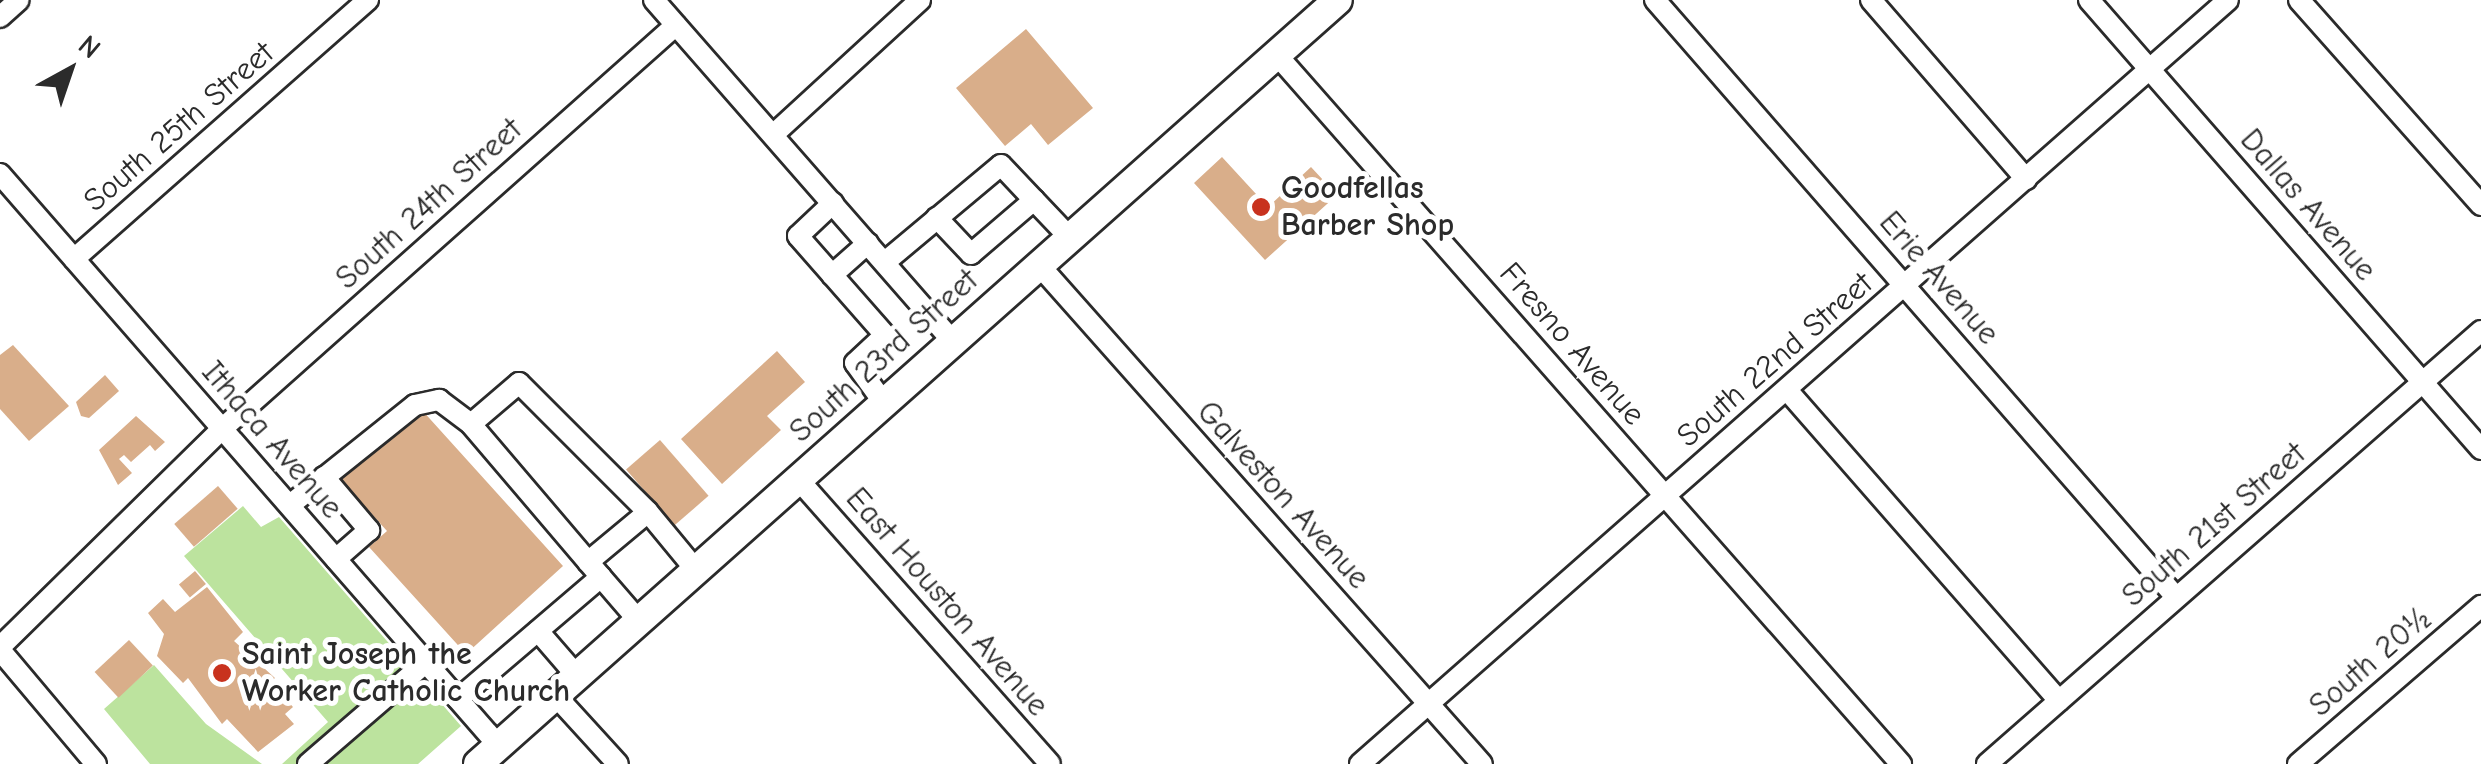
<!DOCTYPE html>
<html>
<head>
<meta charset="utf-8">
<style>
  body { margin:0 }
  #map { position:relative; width:2481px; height:764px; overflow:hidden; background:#fff; font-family:"Comic Neue",sans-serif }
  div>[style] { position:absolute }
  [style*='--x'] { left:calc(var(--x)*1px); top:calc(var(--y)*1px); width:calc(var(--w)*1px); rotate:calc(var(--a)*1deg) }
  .green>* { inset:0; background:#bce39e }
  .building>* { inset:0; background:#d9ae8a; transform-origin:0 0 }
  .roads { filter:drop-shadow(2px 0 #2b2b2b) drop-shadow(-2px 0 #2b2b2b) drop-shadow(0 2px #2b2b2b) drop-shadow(0 -2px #2b2b2b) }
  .minor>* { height:20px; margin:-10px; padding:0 10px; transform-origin:10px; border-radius:10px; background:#fff }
  .major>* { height:28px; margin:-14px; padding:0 14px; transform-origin:14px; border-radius:14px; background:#fff }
  .dots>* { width:28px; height:28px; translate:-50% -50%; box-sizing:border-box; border:5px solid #fff; border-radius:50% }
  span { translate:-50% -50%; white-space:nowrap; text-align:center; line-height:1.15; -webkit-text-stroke:10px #fff; paint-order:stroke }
  .street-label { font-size:32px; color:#2b2b2b }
  .poi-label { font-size:32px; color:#2b2b2b; font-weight:700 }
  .left { translate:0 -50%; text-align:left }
  .north { position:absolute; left:20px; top:20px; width:100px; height:100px; -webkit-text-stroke:8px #fff; paint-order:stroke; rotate:40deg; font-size:28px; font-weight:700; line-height:40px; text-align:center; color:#2b2b2b }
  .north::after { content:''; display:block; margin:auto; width:35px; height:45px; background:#2b2b2b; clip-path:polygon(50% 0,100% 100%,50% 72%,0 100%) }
</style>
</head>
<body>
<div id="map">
  <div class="green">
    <i style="clip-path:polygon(243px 506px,261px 527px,279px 517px,461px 726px,418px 764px,282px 764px,328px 722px,184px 556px)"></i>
    <i style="clip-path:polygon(154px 665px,206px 724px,262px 764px,150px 764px,104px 709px)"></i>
  </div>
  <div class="building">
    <i style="clip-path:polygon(1026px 29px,1093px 108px,1048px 145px,1031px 124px,1005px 146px,956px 88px)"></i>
    <i style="clip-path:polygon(1222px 157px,1268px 207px,1311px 167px,1337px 195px,1265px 260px,1194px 183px)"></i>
    <i style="clip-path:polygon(13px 345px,69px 406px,29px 441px,0 409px,0 355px)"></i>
    <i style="clip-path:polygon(777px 351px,805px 382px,767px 416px,781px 430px,722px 484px,681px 439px)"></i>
    <i style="clip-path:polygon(105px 375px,119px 391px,89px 418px,81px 416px,76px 402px)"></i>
    <i style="clip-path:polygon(421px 409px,563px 566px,466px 654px,369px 547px,387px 531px,341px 480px)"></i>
    <i style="clip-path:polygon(136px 416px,165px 442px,155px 451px,150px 445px,131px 462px,124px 455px,119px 459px,132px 473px,118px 485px,99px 450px)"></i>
    <i style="left:660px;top:440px;width:74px;height:45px;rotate:49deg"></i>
    <i style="left:218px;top:486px;width:30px;height:58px;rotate:49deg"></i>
    <i style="left:195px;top:571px;width:17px;height:21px;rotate:50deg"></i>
    <i style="clip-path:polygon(207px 587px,243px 632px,234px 641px,275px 678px,270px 682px,293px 707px,285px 714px,294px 724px,258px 752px,227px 719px,222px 724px,188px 678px,183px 683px,157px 656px,164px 634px,148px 613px,163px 599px,175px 612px)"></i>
    <i style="left:129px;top:640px;width:35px;height:47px;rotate:47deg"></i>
  </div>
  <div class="roads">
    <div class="minor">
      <i style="--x:654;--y:0;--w:454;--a:48.8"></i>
      <i style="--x:1655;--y:0;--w:792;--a:48.89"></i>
      <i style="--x:1871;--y:0;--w:237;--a:49.1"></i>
      <i style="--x:2089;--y:0;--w:596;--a:48.88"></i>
      <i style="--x:2299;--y:0;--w:274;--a:48.4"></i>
      <i style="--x:0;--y:17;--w:25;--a:-42"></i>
      <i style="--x:1276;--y:54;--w:946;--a:48.64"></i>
      <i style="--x:774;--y:134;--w:198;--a:-42.5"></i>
      <i style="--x:0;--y:174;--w:758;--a:48.91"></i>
      <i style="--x:1034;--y:200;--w:52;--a:46.5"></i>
      <i style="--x:833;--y:203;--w:48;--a:136.7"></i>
      <i style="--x:798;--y:236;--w:132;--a:48.7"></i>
      <i style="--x:885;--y:335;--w:41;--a:137"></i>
      <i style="--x:855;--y:363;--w:49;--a:54.1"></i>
      <i style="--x:74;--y:259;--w:392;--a:-41.4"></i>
      <i style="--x:885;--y:262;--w:151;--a:-39.9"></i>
      <i style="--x:1001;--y:165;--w:48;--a:46.7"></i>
      <i style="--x:1034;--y:200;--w:83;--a:139.4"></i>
      <i style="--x:971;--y:254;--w:50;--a:-133.4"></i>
      <i style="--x:1039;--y:265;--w:667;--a:48.4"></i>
      <i style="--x:832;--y:275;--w:48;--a:-41.6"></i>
      <i style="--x:1787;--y:390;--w:413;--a:48.8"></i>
      <i style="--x:324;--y:477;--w:70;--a:49.7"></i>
      <i style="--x:369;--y:530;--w:44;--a:138.7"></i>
      <i style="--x:798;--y:479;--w:380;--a:48.5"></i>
      <i style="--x:290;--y:505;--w:160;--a:-38.7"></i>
      <i style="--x:415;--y:405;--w:25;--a:-12"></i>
      <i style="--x:439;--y:400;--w:40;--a:37"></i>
      <i style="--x:588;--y:562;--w:78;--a:-39.8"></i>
      <i style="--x:648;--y:512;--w:75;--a:50.4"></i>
      <i style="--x:601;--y:577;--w:58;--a:49.2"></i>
      <i style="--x:538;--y:631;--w:60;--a:49.1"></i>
      <i style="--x:0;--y:647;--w:313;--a:-44.5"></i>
      <i style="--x:223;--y:428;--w:606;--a:-41.66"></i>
      <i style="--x:0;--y:650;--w:149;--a:49.9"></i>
      <i style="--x:555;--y:695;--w:93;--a:47.6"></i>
      <i style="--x:458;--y:699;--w:188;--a:-40.5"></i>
      <i style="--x:601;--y:577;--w:201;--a:-130.4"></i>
      <i style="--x:471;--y:424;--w:63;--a:-40.5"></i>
      <i style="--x:519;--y:383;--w:182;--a:45"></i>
      <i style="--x:308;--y:764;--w:156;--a:-40.8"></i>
      <i style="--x:1360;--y:764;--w:1156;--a:-41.35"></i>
      <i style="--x:1987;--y:764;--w:657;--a:-41.24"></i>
      <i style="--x:2298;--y:764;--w:242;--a:-40.8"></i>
    </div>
    <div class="major">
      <i style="--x:478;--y:764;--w:1150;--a:-41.62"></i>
    </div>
  </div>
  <div class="dots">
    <i style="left:1261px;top:207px;background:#c8321e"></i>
    <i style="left:222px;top:673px;background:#c8321e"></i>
  </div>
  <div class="street-label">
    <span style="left:179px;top:127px;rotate:-41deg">South 25th Street</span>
    <span style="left:429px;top:204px;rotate:-42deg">South 24th Street</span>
    <span style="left:2308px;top:205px;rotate:49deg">Dallas Avenue</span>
    <span style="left:1939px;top:278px;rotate:49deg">Erie Avenue</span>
    <span style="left:1572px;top:344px;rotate:49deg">Fresno Avenue</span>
    <span style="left:884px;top:356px;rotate:-42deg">South 23rd Street</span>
    <span style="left:1775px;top:360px;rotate:-41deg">South 22nd Street</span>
    <span style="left:272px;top:440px;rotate:49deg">Ithaca Avenue</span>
    <span style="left:1283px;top:495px;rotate:48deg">Galveston Avenue</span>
    <span style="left:2214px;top:525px;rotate:-41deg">South 21st Street</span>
    <span style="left:947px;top:602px;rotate:49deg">East Houston Avenue</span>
    <span style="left:2370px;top:662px;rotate:-41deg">South 20½</span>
  </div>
  <div class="poi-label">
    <span class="left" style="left:1281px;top:207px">Goodfellas<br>Barber Shop</span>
    <span class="left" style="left:242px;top:673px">Saint Joseph the<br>Worker Catholic Church</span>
  </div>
  <div class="north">N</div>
</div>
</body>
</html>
